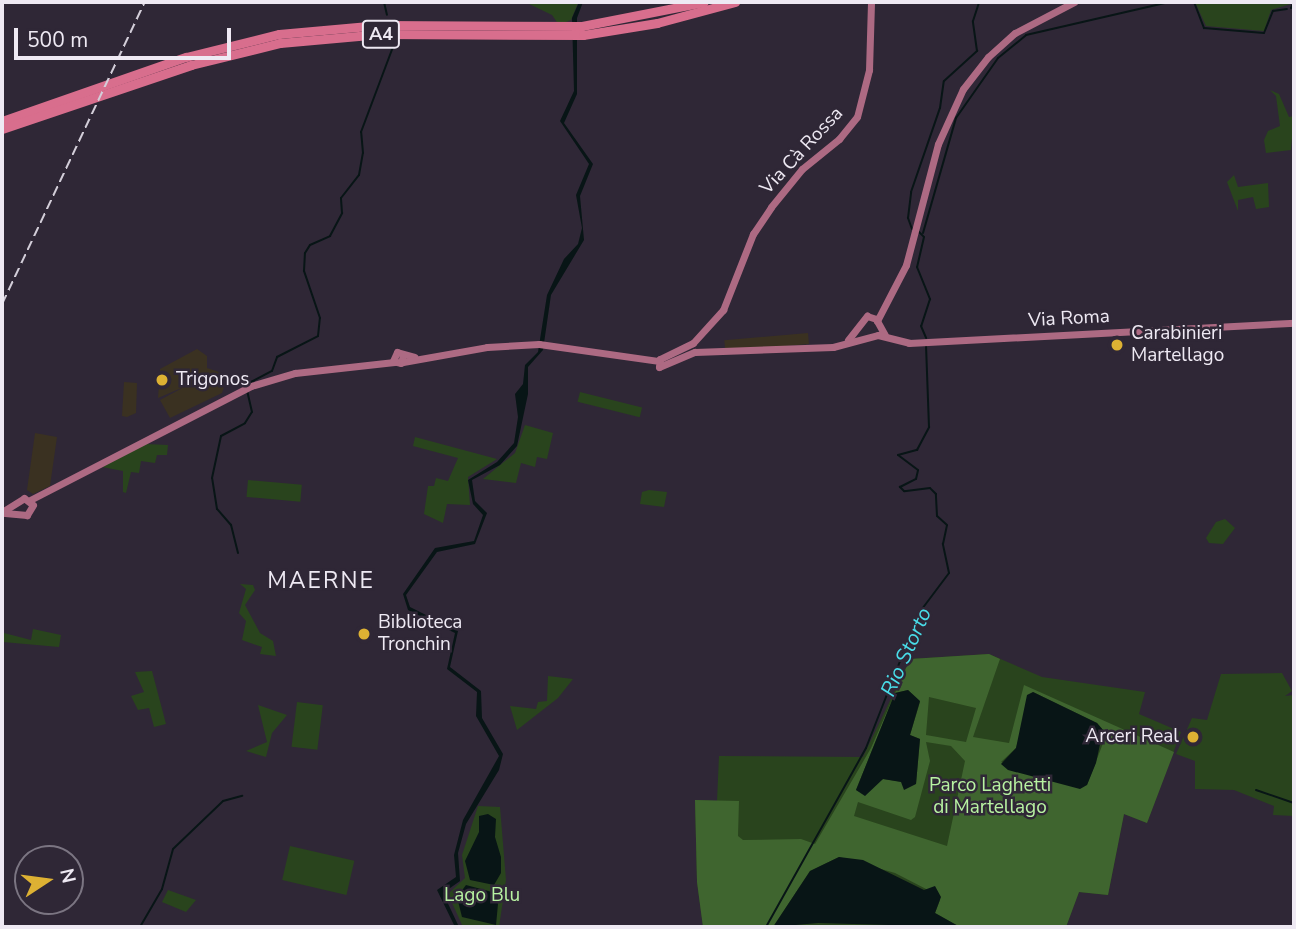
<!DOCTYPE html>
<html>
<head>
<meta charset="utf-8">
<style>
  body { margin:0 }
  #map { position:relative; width:1296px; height:929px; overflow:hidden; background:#2f2736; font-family:"Nunito Sans",sans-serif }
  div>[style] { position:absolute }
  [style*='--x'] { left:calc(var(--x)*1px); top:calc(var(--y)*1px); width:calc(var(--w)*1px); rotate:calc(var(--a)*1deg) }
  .commercial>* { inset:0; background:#3a3121; transform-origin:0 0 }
  .green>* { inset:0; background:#29441d; transform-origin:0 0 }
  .forest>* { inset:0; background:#3f652f }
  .water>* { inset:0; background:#081516 }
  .stream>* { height:2px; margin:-1px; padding:0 1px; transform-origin:1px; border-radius:1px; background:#081516 }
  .major>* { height:7px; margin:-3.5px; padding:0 3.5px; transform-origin:3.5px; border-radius:3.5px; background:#ad6a83 }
  .highway>* { height:9px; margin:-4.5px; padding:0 4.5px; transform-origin:4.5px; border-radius:4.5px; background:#d86e8d }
  .rail>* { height:2px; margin-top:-1px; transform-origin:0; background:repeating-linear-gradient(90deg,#d3ced9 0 10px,transparent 0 15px) }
  .dots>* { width:19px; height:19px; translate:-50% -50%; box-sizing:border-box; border:4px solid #2f2736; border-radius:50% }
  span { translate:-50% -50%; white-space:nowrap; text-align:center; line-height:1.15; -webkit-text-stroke:5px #2f2736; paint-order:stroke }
  .shield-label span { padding:2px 5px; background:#2f2736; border:2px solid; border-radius:5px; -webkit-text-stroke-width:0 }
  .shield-label { font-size:18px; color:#eee9f3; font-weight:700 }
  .street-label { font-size:19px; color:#eee9f3 }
  .poi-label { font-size:19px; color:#eee9f3 }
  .left { translate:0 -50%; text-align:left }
  .right { translate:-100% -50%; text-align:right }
  .park-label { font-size:19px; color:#b8f3a2 }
  .water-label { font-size:21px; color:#49dde9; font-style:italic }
  .quarter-label { font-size:23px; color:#eee9f3; letter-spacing:2px }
  .frame { position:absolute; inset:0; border:4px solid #eee9f3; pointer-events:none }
  .north { position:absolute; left:14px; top:845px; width:70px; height:70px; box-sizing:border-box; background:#2f2736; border:2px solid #7b7582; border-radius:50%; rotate:77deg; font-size:19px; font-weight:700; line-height:28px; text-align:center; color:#eee9f3 }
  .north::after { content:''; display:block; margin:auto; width:24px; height:32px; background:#ddb133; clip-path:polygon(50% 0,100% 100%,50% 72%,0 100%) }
  .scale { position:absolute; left:14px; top:28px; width:217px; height:32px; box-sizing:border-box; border:4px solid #eee9f3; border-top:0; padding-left:9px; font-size:21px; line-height:24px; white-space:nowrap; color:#eee9f3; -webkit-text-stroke:5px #2f2736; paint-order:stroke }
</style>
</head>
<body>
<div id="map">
  <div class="commercial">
    <i style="left:808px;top:333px;width:11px;height:84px;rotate:85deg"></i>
    <i style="clip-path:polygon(197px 349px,207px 356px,207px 368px,228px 375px,222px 393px,170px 418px,160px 400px,186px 386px,158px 398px,160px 369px)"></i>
    <i style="clip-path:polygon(124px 382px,137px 383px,136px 413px,127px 417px,122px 416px)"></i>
    <i style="clip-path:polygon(35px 433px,57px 437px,50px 486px,33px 494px,27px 490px)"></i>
  </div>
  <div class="green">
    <i style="clip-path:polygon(525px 2px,578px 2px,578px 3px,571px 20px,559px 25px,552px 15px)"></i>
    <i style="clip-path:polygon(1195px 2px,1294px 2px,1294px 3px,1271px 10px,1264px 31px,1206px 26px)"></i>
    <i style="clip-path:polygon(1270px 90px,1279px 94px,1289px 117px,1294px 116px,1291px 150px,1266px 153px,1264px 140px,1268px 131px,1280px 126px,1276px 96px)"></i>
    <i style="clip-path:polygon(1234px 175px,1238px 187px,1268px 183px,1269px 207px,1256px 209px,1253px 197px,1238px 200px,1238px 211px,1227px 182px)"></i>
    <i style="left:580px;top:392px;width:64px;height:10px;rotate:14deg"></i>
    <i style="clip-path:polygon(525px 425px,553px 433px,547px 459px,537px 457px,535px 467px,521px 463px,516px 483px,483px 479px,515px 453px)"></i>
    <i style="clip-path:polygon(415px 437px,497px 459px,468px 477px,470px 505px,447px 504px,443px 523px,424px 514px,428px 486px,434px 486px,436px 478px,448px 481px,458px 458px,413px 446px)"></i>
    <i style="clip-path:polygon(145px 444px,168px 445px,167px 455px,157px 455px,155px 463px,141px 461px,139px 473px,131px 472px,126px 493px,123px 492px,123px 471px,102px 467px)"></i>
    <i style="left:248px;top:480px;width:54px;height:17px;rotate:5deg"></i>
    <i style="clip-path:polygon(649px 490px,667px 492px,664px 507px,640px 504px,642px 492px)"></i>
    <i style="clip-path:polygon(1225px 519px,1235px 528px,1223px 544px,1209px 543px,1206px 538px,1216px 522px)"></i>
    <i style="clip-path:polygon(240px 584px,253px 585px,255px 590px,245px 605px,260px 633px,273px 641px,276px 656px,260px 654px,262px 647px,242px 640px,246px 621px,239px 613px,246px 589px)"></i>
    <i style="clip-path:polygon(33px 629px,61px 635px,59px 647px,3px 642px,4px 633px,31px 640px)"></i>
    <i style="clip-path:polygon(989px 654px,1042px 677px,1145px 692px,1139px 714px,1181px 732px,1147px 823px,1124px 814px,1108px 895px,1079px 892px,1066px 927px,703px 927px,697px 882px,695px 800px,717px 801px,719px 756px,863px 757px,910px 659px)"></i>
    <i style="clip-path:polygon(152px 671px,166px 724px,154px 727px,149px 708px,138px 710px,131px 696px,144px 692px,135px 672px)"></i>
    <i style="clip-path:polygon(1282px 673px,1292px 691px,1285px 696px,1294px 695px,1294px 816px,1273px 815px,1274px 806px,1234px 790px,1195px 789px,1195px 761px,1176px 754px,1192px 718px,1207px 720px,1221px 674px)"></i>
    <i style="clip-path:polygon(548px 676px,573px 679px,558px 698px,517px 730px,510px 706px,536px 709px,538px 702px,547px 701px)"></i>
    <i style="left:297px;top:702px;width:26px;height:45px;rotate:7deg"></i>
    <i style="clip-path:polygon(258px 705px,287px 715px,272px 733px,266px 757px,246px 751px,267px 742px)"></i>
    <i style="clip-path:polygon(478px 806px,500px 807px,506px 880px,499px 927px,463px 927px,448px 894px,465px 878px,462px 855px)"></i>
    <i style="left:290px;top:846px;width:66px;height:35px;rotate:13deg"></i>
    <i style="clip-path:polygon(168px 890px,196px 900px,186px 912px,162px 902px)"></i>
  </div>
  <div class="forest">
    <i style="clip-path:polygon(evenodd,989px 654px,1000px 659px,973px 737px,1009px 743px,1024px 685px,1174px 752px,1147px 823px,1124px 814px,1108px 895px,1079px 892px,1066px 927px,960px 927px,935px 913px,940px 900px,930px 891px,895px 873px,839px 857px,810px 871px,773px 927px,703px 927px,697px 882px,695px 800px,739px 801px,738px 836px,743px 840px,801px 839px,815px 844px,871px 748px,910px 659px,989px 654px,908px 690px,920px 702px,910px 735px,920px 739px,916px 784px,883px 779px,863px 793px,856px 790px,895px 693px,908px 690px,989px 654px,1033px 692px,1097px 723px,1103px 730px,1105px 738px,1087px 785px,1001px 762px,1016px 748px,1033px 692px,989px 654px,929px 697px,976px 708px,966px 742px,926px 735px,929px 697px,989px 654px,926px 742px,951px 746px,965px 761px,947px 846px,854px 816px,858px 802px,911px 820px,915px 817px,930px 761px,926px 742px)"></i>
  </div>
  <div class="water">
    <i style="clip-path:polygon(579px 2px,583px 2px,577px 18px,577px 94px,564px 123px,593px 164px,580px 196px,584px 240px,551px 295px,543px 350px,528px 367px,528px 394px,517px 446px,500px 465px,472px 480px,475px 501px,487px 513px,475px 544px,437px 552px,406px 595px,410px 607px,458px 631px,450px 667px,481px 691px,482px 718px,503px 754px,499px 770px,466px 824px,458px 853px,460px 881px,443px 893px,459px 927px,455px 927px,437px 890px,456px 877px,454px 855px,463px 820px,499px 756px,476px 716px,477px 692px,447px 669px,455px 633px,408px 610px,403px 594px,435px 548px,474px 541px,483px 515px,473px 504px,468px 480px,497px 462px,514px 443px,518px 417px,515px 394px,523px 384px,525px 365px,538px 352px,547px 295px,564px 259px,578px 244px,582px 228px,576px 195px,589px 164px,560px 121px,574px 91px,572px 18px)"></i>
    <i style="clip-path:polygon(908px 690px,920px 701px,910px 735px,920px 739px,916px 784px,904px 790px,901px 782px,883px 779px,865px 796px,856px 790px,895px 693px)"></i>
    <i style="clip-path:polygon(1033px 692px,1097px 723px,1103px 730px,1096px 763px,1087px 785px,1080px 789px,1008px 770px,1001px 764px,1016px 748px,1027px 695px)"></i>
    <i style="clip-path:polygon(488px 814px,496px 819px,495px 837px,501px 857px,501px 873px,494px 885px,470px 880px,465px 861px,479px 832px,479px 816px)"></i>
    <i style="clip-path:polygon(839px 857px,863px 860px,924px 890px,935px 886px,941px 897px,935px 913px,960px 927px,818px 923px,773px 927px,810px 871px)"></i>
    <i style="clip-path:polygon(466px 885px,492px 892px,498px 904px,496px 925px,462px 917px,457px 897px)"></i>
  </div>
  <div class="stream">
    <i style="--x:384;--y:2;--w:13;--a:77"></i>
    <i style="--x:1194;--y:2;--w:28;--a:69"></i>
    <i style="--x:1204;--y:28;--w:60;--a:4.8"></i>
    <i style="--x:1264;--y:33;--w:24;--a:-68"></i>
    <i style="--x:1273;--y:11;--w:14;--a:-8"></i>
    <i style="--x:1291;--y:8;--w:7;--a:-63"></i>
    <i style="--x:912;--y:229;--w:12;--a:-110"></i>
    <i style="--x:908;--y:218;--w:26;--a:-83"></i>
    <i style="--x:911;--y:192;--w:89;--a:-71"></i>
    <i style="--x:940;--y:108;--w:27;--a:-82"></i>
    <i style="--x:944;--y:81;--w:45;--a:-42.3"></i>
    <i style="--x:977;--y:51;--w:30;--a:-98"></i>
    <i style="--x:973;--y:21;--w:20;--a:-72"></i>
    <i style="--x:918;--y:231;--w:8;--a:45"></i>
    <i style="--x:924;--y:237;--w:31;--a:103"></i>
    <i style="--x:917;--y:267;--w:35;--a:68"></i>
    <i style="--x:930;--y:299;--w:28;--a:108"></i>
    <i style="--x:921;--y:326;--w:13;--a:67"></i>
    <i style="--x:923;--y:233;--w:120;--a:-74"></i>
    <i style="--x:956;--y:118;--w:73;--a:-55"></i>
    <i style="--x:998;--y:58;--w:36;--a:-39"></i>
    <i style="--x:1026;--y:35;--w:147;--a:-13"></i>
    <i style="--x:249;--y:383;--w:26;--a:-28"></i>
    <i style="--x:272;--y:371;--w:15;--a:-70"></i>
    <i style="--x:277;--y:357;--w:46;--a:-27.1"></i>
    <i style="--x:318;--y:336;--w:18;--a:-84"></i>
    <i style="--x:320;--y:318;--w:50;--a:-108.8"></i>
    <i style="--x:304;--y:271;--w:18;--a:-87"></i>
    <i style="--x:305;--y:253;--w:9;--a:-58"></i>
    <i style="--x:310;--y:245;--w:22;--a:-24"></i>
    <i style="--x:330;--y:236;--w:26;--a:-62"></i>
    <i style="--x:342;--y:213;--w:15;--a:-94"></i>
    <i style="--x:341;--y:198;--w:29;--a:-52"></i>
    <i style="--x:359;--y:175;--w:22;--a:-80"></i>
    <i style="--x:363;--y:153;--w:21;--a:-95"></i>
    <i style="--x:361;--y:132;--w:94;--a:-69.4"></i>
    <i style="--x:238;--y:553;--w:29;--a:-104"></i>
    <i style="--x:231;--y:525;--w:21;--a:-131"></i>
    <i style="--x:217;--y:509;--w:31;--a:-99"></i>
    <i style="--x:212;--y:478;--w:43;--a:-77.9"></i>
    <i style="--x:221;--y:436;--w:27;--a:-28"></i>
    <i style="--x:245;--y:423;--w:13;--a:-58"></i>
    <i style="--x:252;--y:412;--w:22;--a:-103"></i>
    <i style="--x:1256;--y:790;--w:40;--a:18.9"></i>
    <i style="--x:140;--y:927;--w:44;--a:-59.9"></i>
    <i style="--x:162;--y:889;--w:41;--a:-74.6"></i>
    <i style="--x:173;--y:849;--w:69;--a:-43.8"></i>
    <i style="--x:223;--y:801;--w:20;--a:-15"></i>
    <i style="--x:766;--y:927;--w:205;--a:-60.8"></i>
    <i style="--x:866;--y:748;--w:145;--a:-68.6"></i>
    <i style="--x:919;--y:613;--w:50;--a:-53.1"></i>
    <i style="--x:949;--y:573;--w:30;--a:-102"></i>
    <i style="--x:943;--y:544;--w:19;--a:-78"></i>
    <i style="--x:947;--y:525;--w:13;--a:-138"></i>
    <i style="--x:937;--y:516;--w:22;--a:-93"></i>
    <i style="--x:936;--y:494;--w:8;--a:-135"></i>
    <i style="--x:930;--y:488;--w:26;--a:173"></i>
    <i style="--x:904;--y:491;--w:6;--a:-135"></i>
    <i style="--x:900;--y:487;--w:18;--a:-27"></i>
    <i style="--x:916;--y:479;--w:9;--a:-77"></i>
    <i style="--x:918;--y:470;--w:25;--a:-143"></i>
    <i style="--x:898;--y:455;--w:20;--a:-15"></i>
    <i style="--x:917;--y:450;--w:26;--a:-62"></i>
    <i style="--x:929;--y:427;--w:83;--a:-92.1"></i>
  </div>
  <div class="major">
    <i style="--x:877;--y:321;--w:63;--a:-62.6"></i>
    <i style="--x:906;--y:265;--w:125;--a:-75.2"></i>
    <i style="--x:938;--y:144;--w:60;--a:-65.6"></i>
    <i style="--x:963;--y:89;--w:41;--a:-52"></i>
    <i style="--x:988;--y:57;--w:36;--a:-42"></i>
    <i style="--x:1015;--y:33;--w:67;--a:-27.7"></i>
    <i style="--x:848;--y:340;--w:31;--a:-52"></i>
    <i style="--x:867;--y:316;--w:9;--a:18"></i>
    <i style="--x:876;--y:319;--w:18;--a:61"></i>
    <i style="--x:693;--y:343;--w:37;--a:154"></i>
    <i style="--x:660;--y:359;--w:8;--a:97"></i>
    <i style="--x:659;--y:367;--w:39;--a:-23"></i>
    <i style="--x:695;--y:352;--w:138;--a:-2.1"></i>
    <i style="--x:833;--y:347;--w:47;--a:-14.9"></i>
    <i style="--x:878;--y:335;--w:32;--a:14"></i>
    <i style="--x:909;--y:343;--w:386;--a:-3"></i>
    <i style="--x:693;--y:343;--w:45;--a:-47.7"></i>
    <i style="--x:723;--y:310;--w:82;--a:-68.5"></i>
    <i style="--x:753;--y:234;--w:32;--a:-56"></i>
    <i style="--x:771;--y:207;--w:49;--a:-50.8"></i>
    <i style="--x:802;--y:169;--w:48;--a:-39"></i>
    <i style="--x:839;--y:139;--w:28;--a:-51"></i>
    <i style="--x:857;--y:117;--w:49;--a:-75.7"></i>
    <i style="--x:869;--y:70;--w:68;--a:-88.3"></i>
    <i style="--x:403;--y:355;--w:8;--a:104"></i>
    <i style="--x:401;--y:363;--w:8;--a:-166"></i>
    <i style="--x:393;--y:361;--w:10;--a:-66"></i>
    <i style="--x:397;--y:352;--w:18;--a:16"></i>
    <i style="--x:403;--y:362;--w:85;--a:-10.1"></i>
    <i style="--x:487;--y:347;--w:52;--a:-3.3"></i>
    <i style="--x:539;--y:344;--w:120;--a:8.1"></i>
    <i style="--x:30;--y:500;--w:249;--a:-27.3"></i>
    <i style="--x:251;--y:386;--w:46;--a:-16.5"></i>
    <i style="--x:295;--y:373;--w:100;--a:-6.3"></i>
    <i style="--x:2;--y:512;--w:26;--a:-32"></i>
    <i style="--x:24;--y:498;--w:11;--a:38"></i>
    <i style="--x:33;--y:505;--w:12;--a:121"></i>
    <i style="--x:27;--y:515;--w:25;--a:-175"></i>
  </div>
  <div class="highway">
    <i style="--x:2;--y:121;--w:195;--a:-19.2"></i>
    <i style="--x:186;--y:57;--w:96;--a:-13.9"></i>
    <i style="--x:279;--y:34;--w:101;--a:-5.1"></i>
    <i style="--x:380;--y:25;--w:202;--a:0.3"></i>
    <i style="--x:582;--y:26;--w:124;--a:-11.1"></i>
    <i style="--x:2;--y:129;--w:200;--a:-18.7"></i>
    <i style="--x:191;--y:65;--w:92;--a:-13.9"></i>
    <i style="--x:280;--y:43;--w:101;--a:-5.1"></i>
    <i style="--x:381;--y:34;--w:202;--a:0.3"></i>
    <i style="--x:583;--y:35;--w:75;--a:-9.2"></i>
    <i style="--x:657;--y:23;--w:81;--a:-15.1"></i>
  </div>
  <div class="rail">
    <i style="--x:2;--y:304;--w:334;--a:-64.7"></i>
  </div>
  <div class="dots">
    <i style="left:1117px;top:345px;background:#ddb133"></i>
    <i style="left:162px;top:380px;background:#ddb133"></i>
    <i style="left:364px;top:634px;background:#ddb133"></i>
    <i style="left:1193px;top:737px;background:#ddb133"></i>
  </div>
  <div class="shield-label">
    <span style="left:381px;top:34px">A4</span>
  </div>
  <div class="street-label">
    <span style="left:802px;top:151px;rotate:-47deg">Via Cà Rossa</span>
    <span style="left:1069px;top:319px;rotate:-3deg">Via Roma</span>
  </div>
  <div class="poi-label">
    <span class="left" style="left:1131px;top:345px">Carabinieri<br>Martellago</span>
    <span class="left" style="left:176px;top:380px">Trigonos</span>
    <span class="left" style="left:378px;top:634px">Biblioteca<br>Tronchin</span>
    <span class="right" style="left:1179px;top:737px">Arceri Real</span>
  </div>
  <div class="park-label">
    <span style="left:990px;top:797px">Parco Laghetti<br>di Martellago</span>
    <span style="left:482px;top:896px">Lago Blu</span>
  </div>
  <div class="water-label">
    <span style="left:906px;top:652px;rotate:-66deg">Rio Storto</span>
  </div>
  <div class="quarter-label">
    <span style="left:321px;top:581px">MAERNE</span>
  </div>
  <div class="frame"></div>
  <div class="north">N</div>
  <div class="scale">500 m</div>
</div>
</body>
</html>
